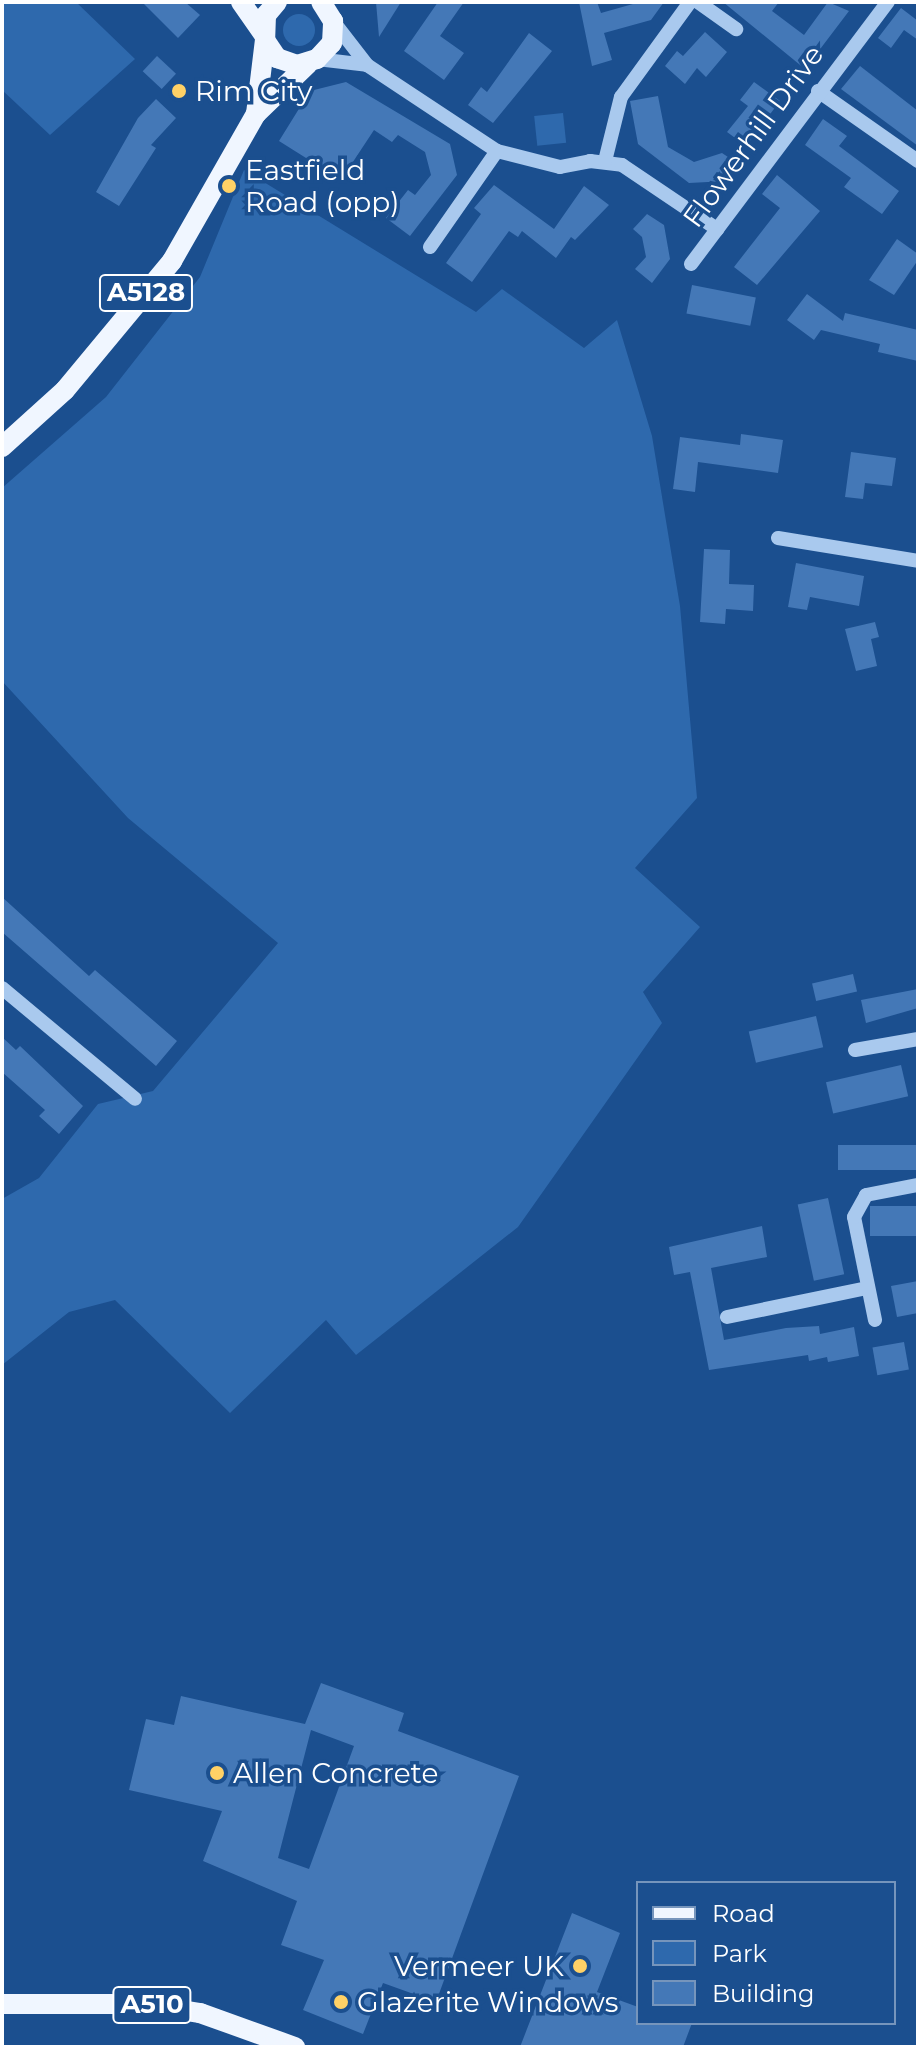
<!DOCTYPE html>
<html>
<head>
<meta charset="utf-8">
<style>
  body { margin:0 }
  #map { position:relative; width:920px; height:2049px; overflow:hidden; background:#1b4f8f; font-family:Montserrat,sans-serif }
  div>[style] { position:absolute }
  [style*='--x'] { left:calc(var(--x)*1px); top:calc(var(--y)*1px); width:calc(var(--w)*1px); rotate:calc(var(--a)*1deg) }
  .green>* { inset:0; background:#2e69ad; transform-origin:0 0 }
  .round { border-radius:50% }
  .building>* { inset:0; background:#4478b7; transform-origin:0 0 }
  .minor>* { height:14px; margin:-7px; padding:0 7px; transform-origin:7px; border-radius:7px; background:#a9c9ee }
  .major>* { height:20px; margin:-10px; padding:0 10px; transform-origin:10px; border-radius:10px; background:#f0f6ff }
  .dots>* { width:22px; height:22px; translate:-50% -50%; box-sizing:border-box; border:4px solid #1b4f8f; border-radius:50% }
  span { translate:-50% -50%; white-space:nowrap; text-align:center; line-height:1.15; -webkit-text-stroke:7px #1b4f8f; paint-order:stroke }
  .shield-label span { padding:2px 6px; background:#1b4f8f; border:2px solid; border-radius:6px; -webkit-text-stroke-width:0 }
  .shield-label { font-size:26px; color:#fff; font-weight:700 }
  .poi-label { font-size:28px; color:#fff }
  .left { translate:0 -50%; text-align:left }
  .right { translate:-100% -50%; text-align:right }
  .street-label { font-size:28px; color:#fff }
  .frame { position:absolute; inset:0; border:4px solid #fff; pointer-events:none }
  .legend { position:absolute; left:636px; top:1881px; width:260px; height:144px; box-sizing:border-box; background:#1b4f8f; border:2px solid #7695bc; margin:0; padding:10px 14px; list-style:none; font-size:24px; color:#fff }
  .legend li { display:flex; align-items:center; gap:16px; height:40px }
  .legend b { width:40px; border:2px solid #7695bc }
</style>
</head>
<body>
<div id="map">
  <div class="green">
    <i style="clip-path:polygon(2px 2px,76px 2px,135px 59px,50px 135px,2px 90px)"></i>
    <i class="round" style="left:283px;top:14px;width:32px;height:32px"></i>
    <i style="left:563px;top:113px;width:30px;height:29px;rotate:84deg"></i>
    <i style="clip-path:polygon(244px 170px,476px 312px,502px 289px,584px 348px,617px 320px,652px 436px,680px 606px,697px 798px,635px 868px,700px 927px,643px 992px,662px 1023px,518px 1227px,356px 1355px,326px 1320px,230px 1413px,115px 1300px,69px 1312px,2px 1365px,2px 1199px,39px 1178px,98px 1104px,153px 1091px,278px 943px,128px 818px,2px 681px,2px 488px,106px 397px,200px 277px)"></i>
  </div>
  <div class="building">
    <i style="clip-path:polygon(142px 2px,185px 2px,200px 15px,178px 38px)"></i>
    <i style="clip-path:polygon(376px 2px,401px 2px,379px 37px)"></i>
    <i style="clip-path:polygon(438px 2px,464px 2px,440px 36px,464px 53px,444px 80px,404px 51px)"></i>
    <i style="clip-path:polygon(579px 2px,597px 2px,601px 13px,640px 2px,664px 2px,651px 20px,604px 33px,612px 60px,592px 66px)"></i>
    <i style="clip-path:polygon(723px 2px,779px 2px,772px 11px,804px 35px,828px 2px,849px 11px,805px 69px)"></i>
    <i style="clip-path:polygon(901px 8px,918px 21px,918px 40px,904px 30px,891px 48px,878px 38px)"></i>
    <i style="clip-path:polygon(705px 32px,727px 52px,706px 77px,697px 68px,685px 84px,665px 66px,677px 51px,683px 56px)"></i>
    <i style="clip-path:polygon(529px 33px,552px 51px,493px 123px,468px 105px,481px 87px,487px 92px)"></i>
    <i style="left:157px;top:56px;width:26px;height:21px;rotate:43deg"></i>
    <i style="clip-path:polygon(860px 66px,918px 111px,918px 146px,841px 89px)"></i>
    <i style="clip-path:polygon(346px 82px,450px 144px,457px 175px,410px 236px,386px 218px,408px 190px,415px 195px,431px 175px,425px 152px,398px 135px,392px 142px,374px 130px,341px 180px,279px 141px,310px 91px)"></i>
    <i style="clip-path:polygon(754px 82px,780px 101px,746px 146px,727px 132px,748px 106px,740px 100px)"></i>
    <i style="clip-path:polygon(658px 96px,668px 147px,694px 162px,722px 153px,740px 165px,727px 181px,689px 183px,638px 144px,630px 101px)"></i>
    <i style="clip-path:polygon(156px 99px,176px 118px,151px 145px,156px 148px,119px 206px,96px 192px,138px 118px)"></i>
    <i style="clip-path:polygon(823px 119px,847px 136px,839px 146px,899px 191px,882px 214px,844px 187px,851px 178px,805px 145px)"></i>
    <i style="clip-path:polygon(777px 175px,820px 211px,757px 285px,734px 267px,780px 208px,762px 194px)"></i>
    <i style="clip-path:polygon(494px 185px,554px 229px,584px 186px,609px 205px,575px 240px,571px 237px,556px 258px,522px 231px,518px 237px,509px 231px,472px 282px,446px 263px,481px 214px,474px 208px)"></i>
    <i style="clip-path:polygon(647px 214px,664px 225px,670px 259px,652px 283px,635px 269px,646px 257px,642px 237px,633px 229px)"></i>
    <i style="clip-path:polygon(897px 239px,918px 254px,918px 260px,894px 295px,869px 280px)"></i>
    <i style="left:692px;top:285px;width:65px;height:29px;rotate:11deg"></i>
    <i style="clip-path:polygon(807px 294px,843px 321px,845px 313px,918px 330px,918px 361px,878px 352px,880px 344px,821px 330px,814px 340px,787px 320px)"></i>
    <i style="clip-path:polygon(741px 434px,783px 440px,778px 473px,698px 462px,695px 492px,673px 489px,680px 437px,740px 445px)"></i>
    <i style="clip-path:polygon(851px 452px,896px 458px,892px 486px,865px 483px,863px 499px,845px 497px)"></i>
    <i style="clip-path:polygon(704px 549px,730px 550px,729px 584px,754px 585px,753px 611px,726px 609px,725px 624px,700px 622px)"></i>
    <i style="clip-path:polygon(796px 563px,864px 576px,859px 606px,810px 597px,807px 610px,788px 607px)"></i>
    <i style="clip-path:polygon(875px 622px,879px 637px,871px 639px,877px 666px,856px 671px,845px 629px)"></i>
    <i style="clip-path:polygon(2px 897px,89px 976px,95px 970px,177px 1041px,156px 1066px,2px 932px)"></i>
    <i style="left:853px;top:974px;width:18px;height:42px;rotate:77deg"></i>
    <i style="clip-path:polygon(918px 989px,918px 1008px,866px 1023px,861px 1000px)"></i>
    <i style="left:816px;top:1016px;width:32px;height:69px;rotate:77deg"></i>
    <i style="clip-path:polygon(2px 1037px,16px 1050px,20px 1046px,83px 1106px,59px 1134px,39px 1116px,45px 1110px,2px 1072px)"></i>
    <i style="left:901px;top:1065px;width:32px;height:77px;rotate:77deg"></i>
    <i style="left:918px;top:1145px;width:25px;height:80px;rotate:90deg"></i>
    <i style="left:828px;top:1198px;width:78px;height:31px;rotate:78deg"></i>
    <i style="left:918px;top:1206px;width:30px;height:48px;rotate:90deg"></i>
    <i style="clip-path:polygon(762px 1226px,767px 1257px,711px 1268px,724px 1340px,786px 1328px,819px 1326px,820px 1334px,854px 1327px,859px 1356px,828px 1362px,827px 1357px,809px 1361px,808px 1355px,709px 1370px,690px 1272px,674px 1275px,669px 1247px)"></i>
    <i style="clip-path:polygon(918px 1281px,918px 1313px,897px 1317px,891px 1286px)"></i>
    <i style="left:904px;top:1342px;width:28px;height:32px;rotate:80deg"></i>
    <i style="clip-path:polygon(evenodd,321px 1683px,404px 1713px,398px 1731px,519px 1776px,436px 2002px,383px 1983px,363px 2034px,303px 2010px,324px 1960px,281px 1945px,297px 1901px,203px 1861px,222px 1811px,129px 1790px,146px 1719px,174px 1725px,181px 1696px,305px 1724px,321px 1683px,311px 1730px,354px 1746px,309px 1869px,278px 1858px,311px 1730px)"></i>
    <i style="clip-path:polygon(572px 1913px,620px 1933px,597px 1992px,638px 2007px,638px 2023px,692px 2023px,683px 2047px,520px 2047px)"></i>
  </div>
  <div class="minor">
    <i style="--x:698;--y:2;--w:47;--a:35.4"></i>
    <i style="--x:333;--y:21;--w:56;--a:52.3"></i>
    <i style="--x:367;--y:65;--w:156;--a:33.5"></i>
    <i style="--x:497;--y:151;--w:65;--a:14.3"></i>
    <i style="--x:560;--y:167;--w:31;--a:-11"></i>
    <i style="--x:590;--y:161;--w:32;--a:7"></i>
    <i style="--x:622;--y:165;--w:115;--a:34"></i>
    <i style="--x:317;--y:59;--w:50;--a:6.8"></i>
    <i style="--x:818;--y:91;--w:122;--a:35"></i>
    <i style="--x:605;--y:161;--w:66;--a:-76"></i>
    <i style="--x:621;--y:97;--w:117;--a:-54"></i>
    <i style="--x:430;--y:247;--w:117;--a:-55.1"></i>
    <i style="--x:691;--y:264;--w:328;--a:-53.1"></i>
    <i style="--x:778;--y:538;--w:142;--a:9.3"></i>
    <i style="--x:2;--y:988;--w:173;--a:39.8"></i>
    <i style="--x:855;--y:1050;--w:64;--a:-9.9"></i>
    <i style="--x:727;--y:1317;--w:143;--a:-11.7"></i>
    <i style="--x:875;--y:1320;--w:105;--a:-101.5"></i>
    <i style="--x:854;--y:1217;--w:25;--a:-61"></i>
    <i style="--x:866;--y:1195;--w:53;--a:-10.9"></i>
  </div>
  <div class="major">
    <i style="--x:241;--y:2;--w:40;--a:55.1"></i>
    <i style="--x:277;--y:2;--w:17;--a:130"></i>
    <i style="--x:266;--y:15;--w:25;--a:92"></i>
    <i style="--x:265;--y:40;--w:22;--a:56"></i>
    <i style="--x:277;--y:58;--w:21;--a:19"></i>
    <i style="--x:297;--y:65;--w:21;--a:-17"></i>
    <i style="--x:317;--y:59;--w:22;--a:-47"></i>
    <i style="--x:332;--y:43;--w:22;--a:-87"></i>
    <i style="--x:333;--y:21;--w:22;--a:-122"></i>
    <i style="--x:256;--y:114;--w:75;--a:-83.1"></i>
    <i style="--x:2;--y:447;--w:85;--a:-42.1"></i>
    <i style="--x:65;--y:390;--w:168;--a:-50.3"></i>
    <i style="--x:172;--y:261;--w:169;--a:-60.3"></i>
    <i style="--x:256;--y:114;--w:72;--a:-43.9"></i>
    <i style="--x:2;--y:2004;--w:141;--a:0"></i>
    <i style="--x:143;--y:2004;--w:58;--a:9"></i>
    <i style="--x:200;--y:2013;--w:101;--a:19.7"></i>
  </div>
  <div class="dots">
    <i style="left:179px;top:91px;background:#ffd166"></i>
    <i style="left:229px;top:186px;background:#ffd166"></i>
    <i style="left:217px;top:1773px;background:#ffd166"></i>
    <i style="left:580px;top:1966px;background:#ffd166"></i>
    <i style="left:341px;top:2002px;background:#ffd166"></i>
  </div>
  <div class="shield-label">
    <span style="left:146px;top:293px">A5128</span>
    <span style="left:152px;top:2005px">A510</span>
  </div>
  <div class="poi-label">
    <span class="left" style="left:195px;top:91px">Rim City</span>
    <span class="left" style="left:245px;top:186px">Eastfield<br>Road (opp)</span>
    <span class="left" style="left:233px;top:1773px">Allen Concrete</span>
    <span class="right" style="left:564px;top:1966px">Vermeer UK</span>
    <span class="left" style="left:357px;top:2002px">Glazerite Windows</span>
  </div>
  <div class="street-label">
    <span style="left:753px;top:136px;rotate:-54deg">Flowerhill Drive</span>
  </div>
  <div class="frame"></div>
  <ul class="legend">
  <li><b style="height:10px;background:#f0f6ff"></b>Road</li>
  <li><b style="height:22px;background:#2e69ad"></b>Park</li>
  <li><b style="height:22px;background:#4478b7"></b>Building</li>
  </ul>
</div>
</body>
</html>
